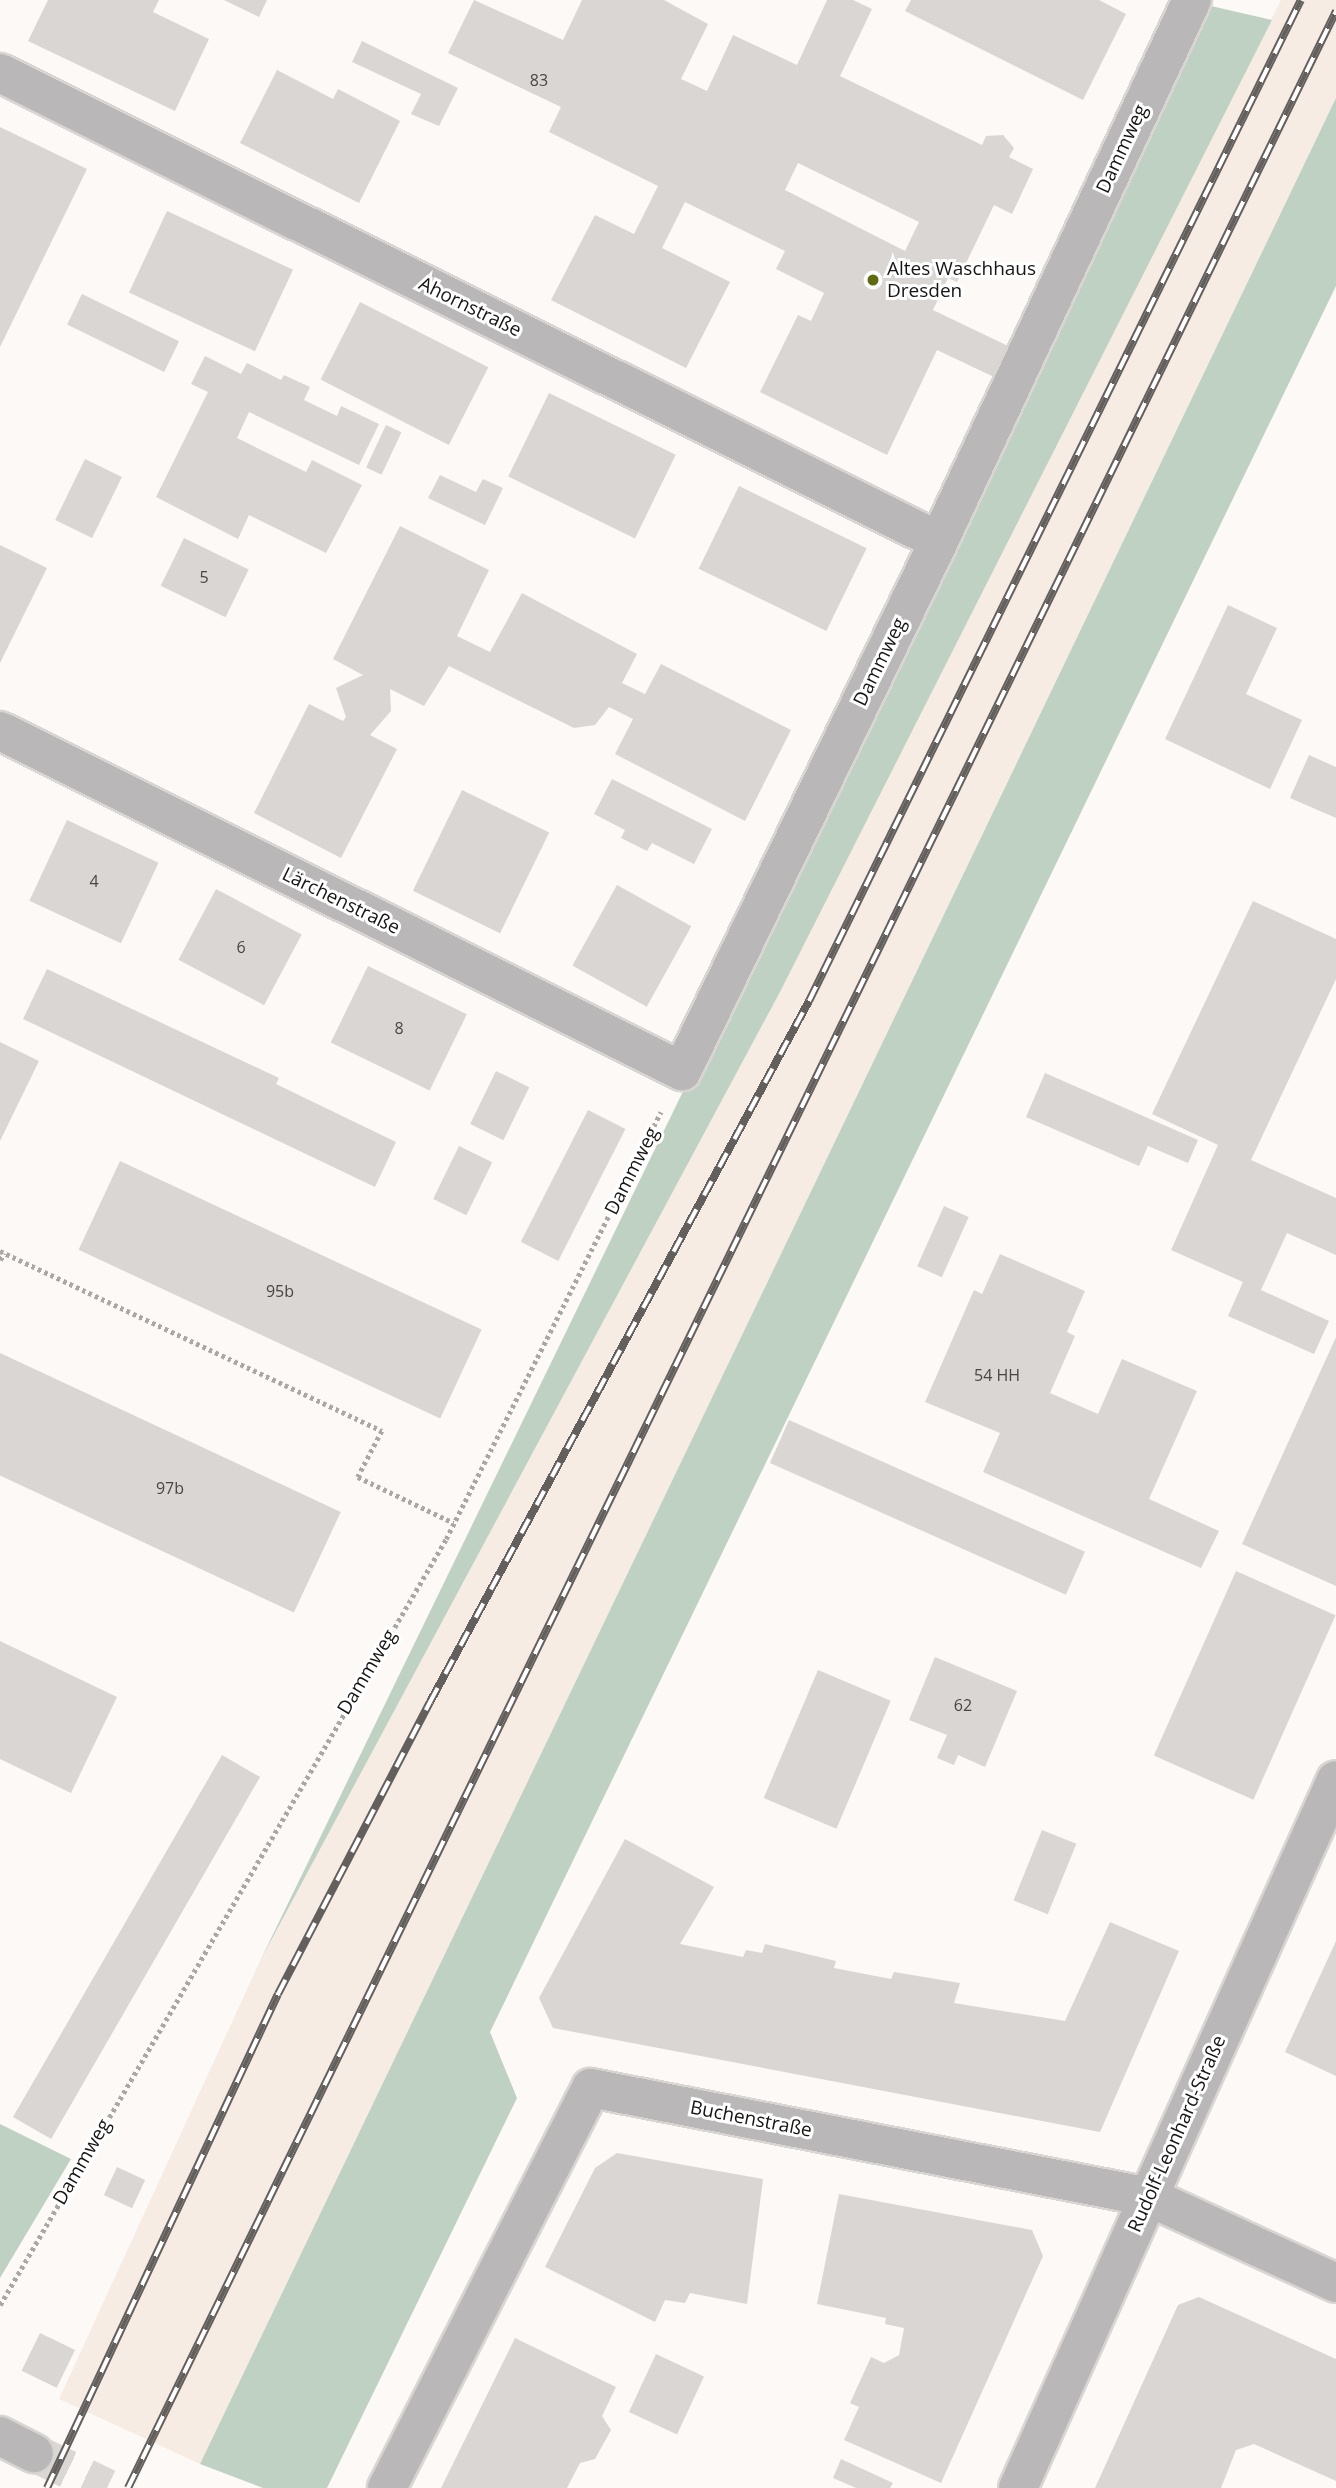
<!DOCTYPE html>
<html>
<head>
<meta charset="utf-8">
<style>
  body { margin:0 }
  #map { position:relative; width:1336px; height:2488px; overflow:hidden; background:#fdf9f6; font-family:"Open Sans",sans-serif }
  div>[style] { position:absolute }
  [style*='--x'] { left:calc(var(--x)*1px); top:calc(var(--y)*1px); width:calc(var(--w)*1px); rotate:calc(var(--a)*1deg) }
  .built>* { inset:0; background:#f7ece4 }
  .green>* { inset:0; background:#bfd1c3 }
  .building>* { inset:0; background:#dad6d3; transform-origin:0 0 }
  .minor-tunnel>* { height:38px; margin-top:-19px; transform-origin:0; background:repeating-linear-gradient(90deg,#dad7d4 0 38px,transparent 0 57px) }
  .path>* { height:4.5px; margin-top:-2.25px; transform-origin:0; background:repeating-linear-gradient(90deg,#aaa7a5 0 3.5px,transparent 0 7px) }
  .roads { filter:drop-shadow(2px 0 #d8d5d2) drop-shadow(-2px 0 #d8d5d2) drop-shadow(0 2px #d8d5d2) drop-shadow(0 -2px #d8d5d2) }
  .minor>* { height:38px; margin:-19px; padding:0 19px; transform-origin:19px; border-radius:19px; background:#b9b7b7 }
  .rail>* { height:8px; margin-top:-4px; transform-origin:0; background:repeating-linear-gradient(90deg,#fff 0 16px,#625f5d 0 32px); box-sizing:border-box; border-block:2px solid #625f5d }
  .dots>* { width:19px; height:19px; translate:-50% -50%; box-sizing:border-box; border:4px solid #fff; border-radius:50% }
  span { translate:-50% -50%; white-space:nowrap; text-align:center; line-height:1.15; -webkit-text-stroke:6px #fff; paint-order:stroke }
  .number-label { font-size:16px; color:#484544 }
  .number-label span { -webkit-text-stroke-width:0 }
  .street-label { font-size:19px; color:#171514 }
  .poi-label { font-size:19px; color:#171514 }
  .left { translate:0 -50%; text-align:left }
</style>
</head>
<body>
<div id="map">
  <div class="built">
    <i style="clip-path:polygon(1281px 0,1336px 0,1336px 98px,200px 2464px,59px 2399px,260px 1961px,780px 992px)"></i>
  </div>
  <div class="green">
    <i style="clip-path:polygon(1211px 6px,1272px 20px,780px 992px,260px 1961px)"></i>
    <i style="clip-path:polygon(1336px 98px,1336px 286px,490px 2032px,517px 2098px,327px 2488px,263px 2488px,200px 2464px)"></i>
    <i style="clip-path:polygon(0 2124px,71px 2159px,0 2278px)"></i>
  </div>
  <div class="building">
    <i style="clip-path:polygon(48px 0,159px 0,153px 12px,209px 39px,175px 111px,28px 41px)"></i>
    <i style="clip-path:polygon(224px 0,267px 0,259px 17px)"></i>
    <i style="clip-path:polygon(evenodd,474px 0,563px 40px,582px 0,664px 0,708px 24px,681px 79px,707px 91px,733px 35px,797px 65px,827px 0,853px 0,872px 9px,840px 76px,982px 145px,986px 136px,1003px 135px,1014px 148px,1009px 157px,1033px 169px,1012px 214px,994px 205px,957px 282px,948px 278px,933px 310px,1008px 346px,994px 377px,937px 350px,887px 455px,760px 392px,798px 315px,811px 321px,824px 293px,776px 269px,785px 251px,685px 202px,662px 248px,730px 282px,686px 368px,551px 300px,595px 215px,634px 234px,658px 186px,549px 132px,561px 107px,448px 53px,474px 0,798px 163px,919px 222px,905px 251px,785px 190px,798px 163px)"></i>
    <i style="clip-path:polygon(911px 0,1099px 0,1126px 14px,1083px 100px,905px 11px)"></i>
    <i style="clip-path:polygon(362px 41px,458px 88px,439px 126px,411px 114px,421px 94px,352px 62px)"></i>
    <i style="clip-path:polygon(277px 70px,333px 99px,338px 89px,400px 121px,359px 203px,240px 143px)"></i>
    <i style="clip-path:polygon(0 127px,87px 169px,0 347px)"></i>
    <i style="left:167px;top:211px;width:139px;height:90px;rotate:25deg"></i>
    <i style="left:82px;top:294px;width:108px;height:34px;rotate:26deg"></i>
    <i style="left:360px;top:302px;width:144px;height:87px;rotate:27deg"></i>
    <i style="clip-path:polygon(205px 356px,241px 374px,247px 363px,281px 380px,284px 375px,310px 387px,304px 400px,337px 416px,341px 406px,379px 424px,359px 465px,249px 412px,237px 438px,306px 472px,312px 460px,362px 485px,326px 553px,249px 515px,238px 539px,156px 497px,208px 392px,191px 384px)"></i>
    <i style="left:549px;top:393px;width:141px;height:93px;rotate:26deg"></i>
    <i style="left:386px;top:425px;width:17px;height:47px;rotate:25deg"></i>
    <i style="left:85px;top:459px;width:41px;height:68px;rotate:26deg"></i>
    <i style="clip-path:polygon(440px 475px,476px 492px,483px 479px,503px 488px,485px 525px,428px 498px)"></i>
    <i style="left:739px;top:486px;width:142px;height:92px;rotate:26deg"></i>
    <i style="clip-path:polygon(400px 526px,489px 570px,457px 636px,490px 652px,522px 593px,637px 654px,622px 683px,645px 694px,661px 664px,791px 730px,745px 821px,615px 754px,633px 719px,609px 707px,595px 725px,574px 728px,449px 666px,424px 706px,390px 689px,391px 711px,370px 735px,397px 749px,341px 858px,254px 813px,309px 704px,343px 721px,346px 717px,336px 688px,363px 675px,333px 659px)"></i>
    <i style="left:184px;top:538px;width:72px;height:53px;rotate:26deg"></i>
    <i style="clip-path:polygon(0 545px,47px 568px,0 663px)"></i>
    <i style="clip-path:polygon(1228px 605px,1277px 628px,1246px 694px,1302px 720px,1270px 789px,1165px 739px)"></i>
    <i style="clip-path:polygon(1309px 755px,1336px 767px,1336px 818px,1290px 798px)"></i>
    <i style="clip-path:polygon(612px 779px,712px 829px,694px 864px,652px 843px,647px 851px,621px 838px,625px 830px,594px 814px)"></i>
    <i style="left:462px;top:790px;width:97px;height:112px;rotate:26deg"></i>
    <i style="left:67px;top:820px;width:101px;height:89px;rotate:25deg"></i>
    <i style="left:617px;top:885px;width:85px;height:92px;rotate:29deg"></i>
    <i style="left:216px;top:889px;width:97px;height:80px;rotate:28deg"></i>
    <i style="clip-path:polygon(1253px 901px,1336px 939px,1336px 979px,1251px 1160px,1336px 1198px,1336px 1255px,1287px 1233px,1261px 1290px,1329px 1321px,1314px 1354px,1228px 1316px,1243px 1282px,1171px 1250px,1218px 1145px,1152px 1114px)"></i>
    <i style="left:368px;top:966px;width:110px;height:85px;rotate:26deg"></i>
    <i style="clip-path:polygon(47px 969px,279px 1078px,276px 1084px,396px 1142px,375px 1187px,23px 1019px)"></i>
    <i style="clip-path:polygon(0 1042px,39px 1061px,0 1141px)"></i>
    <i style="left:496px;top:1071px;width:37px;height:59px;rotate:26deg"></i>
    <i style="clip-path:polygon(1045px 1073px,1198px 1140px,1188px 1163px,1148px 1146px,1139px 1166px,1026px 1117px)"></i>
    <i style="left:588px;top:1110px;width:42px;height:148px;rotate:27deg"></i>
    <i style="left:459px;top:1146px;width:37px;height:59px;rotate:26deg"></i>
    <i style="left:120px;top:1161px;width:399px;height:98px;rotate:25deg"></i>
    <i style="left:944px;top:1206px;width:27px;height:66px;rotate:24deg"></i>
    <i style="clip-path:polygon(1000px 1254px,1085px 1291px,1067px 1332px,1075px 1336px,1050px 1393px,1098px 1414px,1122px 1359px,1197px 1391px,1149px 1499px,1219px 1531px,1201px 1568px,983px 1472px,1000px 1433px,925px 1402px,974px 1290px,982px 1294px)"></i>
    <i style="clip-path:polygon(1336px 1337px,1336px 1586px,1242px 1544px)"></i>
    <i style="left:0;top:1353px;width:376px;height:111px;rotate:25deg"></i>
    <i style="left:789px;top:1420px;width:324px;height:47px;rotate:24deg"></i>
    <i style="left:1236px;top:1571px;width:109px;height:202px;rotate:24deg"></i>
    <i style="clip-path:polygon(0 1641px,117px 1697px,71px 1793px,0 1759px)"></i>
    <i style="clip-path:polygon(935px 1657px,1017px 1691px,985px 1767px,958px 1755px,954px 1765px,937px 1758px,947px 1735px,909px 1720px)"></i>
    <i style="left:818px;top:1670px;width:79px;height:139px;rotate:23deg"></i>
    <i style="left:222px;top:1755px;width:44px;height:418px;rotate:30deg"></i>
    <i style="left:1042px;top:1830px;width:37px;height:76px;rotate:22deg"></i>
    <i style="clip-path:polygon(625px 1839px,714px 1887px,680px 1944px,743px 1957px,746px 1950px,762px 1953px,765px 1944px,836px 1961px,834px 1968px,891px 1979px,894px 1972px,960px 1983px,954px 2003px,1065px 2021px,1110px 1922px,1179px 1951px,1100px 2132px,553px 2028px,539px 1998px)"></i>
    <i style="clip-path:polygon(1336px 1941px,1336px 2076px,1285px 2052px)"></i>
    <i style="clip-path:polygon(617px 2153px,763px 2179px,747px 2304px,690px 2293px,685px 2303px,665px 2300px,655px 2322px,545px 2267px,595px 2168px)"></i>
    <i style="left:117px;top:2167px;width:31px;height:31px;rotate:25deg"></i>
    <i style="clip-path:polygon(839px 2194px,1032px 2230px,1043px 2256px,941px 2483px,844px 2440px,859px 2407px,850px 2403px,871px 2357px,884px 2363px,899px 2355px,904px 2328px,885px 2324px,886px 2318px,817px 2304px)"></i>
    <i style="clip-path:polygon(1199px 2297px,1336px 2359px,1336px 2481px,1254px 2444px,1236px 2450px,1221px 2488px,1095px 2488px,1178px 2305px)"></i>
    <i style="left:40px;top:2333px;width:39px;height:42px;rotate:26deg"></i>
    <i style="clip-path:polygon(515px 2338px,616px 2387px,602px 2416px,611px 2430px,595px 2459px,580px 2463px,567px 2488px,441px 2488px)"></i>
    <i style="left:656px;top:2354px;width:53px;height:64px;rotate:25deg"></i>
    <i style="clip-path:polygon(841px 2459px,893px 2483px,890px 2488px,856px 2488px,833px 2478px)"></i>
  </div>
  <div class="minor-tunnel">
    <i style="--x:34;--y:2453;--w:81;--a:25.6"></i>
  </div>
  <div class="path">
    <i style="--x:0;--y:1251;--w:422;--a:25.2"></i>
    <i style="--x:382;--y:1431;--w:52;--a:117.6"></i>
    <i style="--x:358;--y:1477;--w:106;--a:25.6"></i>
    <i style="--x:0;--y:1260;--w:8;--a:-60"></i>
    <i style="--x:0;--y:2305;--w:886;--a:-59.79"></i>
    <i style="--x:446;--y:1539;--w:478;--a:-63.3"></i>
  </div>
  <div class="roads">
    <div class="minor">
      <i style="--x:0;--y:73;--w:1049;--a:26.49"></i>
      <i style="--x:0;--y:731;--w:762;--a:26.5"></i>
      <i style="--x:682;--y:1071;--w:589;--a:-64.13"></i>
      <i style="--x:939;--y:541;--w:597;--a:-64.94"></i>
      <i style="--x:0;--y:2436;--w:38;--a:27"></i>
      <i style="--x:387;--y:2488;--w:449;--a:-63"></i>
      <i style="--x:591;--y:2088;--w:569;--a:11.05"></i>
      <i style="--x:1149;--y:2197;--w:206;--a:24.7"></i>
      <i style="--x:1018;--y:2488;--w:776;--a:-65.81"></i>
    </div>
  </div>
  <div class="rail">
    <i style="--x:47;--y:2488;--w:545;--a:-64.94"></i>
    <i style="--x:278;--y:1994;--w:329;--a:-62.5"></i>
    <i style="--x:430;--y:1702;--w:797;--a:-61.6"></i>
    <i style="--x:809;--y:1001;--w:1115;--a:-63.83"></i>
    <i style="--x:128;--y:2488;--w:2756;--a:-64"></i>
  </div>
  <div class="dots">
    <i style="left:873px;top:280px;background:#626a0f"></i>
  </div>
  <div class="number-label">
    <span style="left:539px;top:80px">83</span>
    <span style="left:204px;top:577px">5</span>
    <span style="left:94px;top:881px">4</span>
    <span style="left:241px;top:947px">6</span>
    <span style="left:399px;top:1028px">8</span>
    <span style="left:280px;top:1291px">95b</span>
    <span style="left:997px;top:1375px">54 HH</span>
    <span style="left:170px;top:1488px">97b</span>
    <span style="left:963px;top:1705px">62</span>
  </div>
  <div class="street-label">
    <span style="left:1122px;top:149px;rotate:-65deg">Dammweg</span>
    <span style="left:470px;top:307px;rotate:26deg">Ahornstraße</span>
    <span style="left:880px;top:662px;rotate:-64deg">Dammweg</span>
    <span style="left:341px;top:901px;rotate:26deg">Lärchenstraße</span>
    <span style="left:632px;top:1171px;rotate:-63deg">Dammweg</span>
    <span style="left:367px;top:1672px;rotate:-59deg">Dammweg</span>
    <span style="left:751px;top:2119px;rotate:11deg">Buchenstraße</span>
    <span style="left:1177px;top:2134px;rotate:-66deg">Rudolf-Leonhard-Straße</span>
    <span style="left:82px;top:2162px;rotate:-60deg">Dammweg</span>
  </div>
  <div class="poi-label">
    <span class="left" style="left:887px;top:280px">Altes Waschhaus<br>Dresden</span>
  </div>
</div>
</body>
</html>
